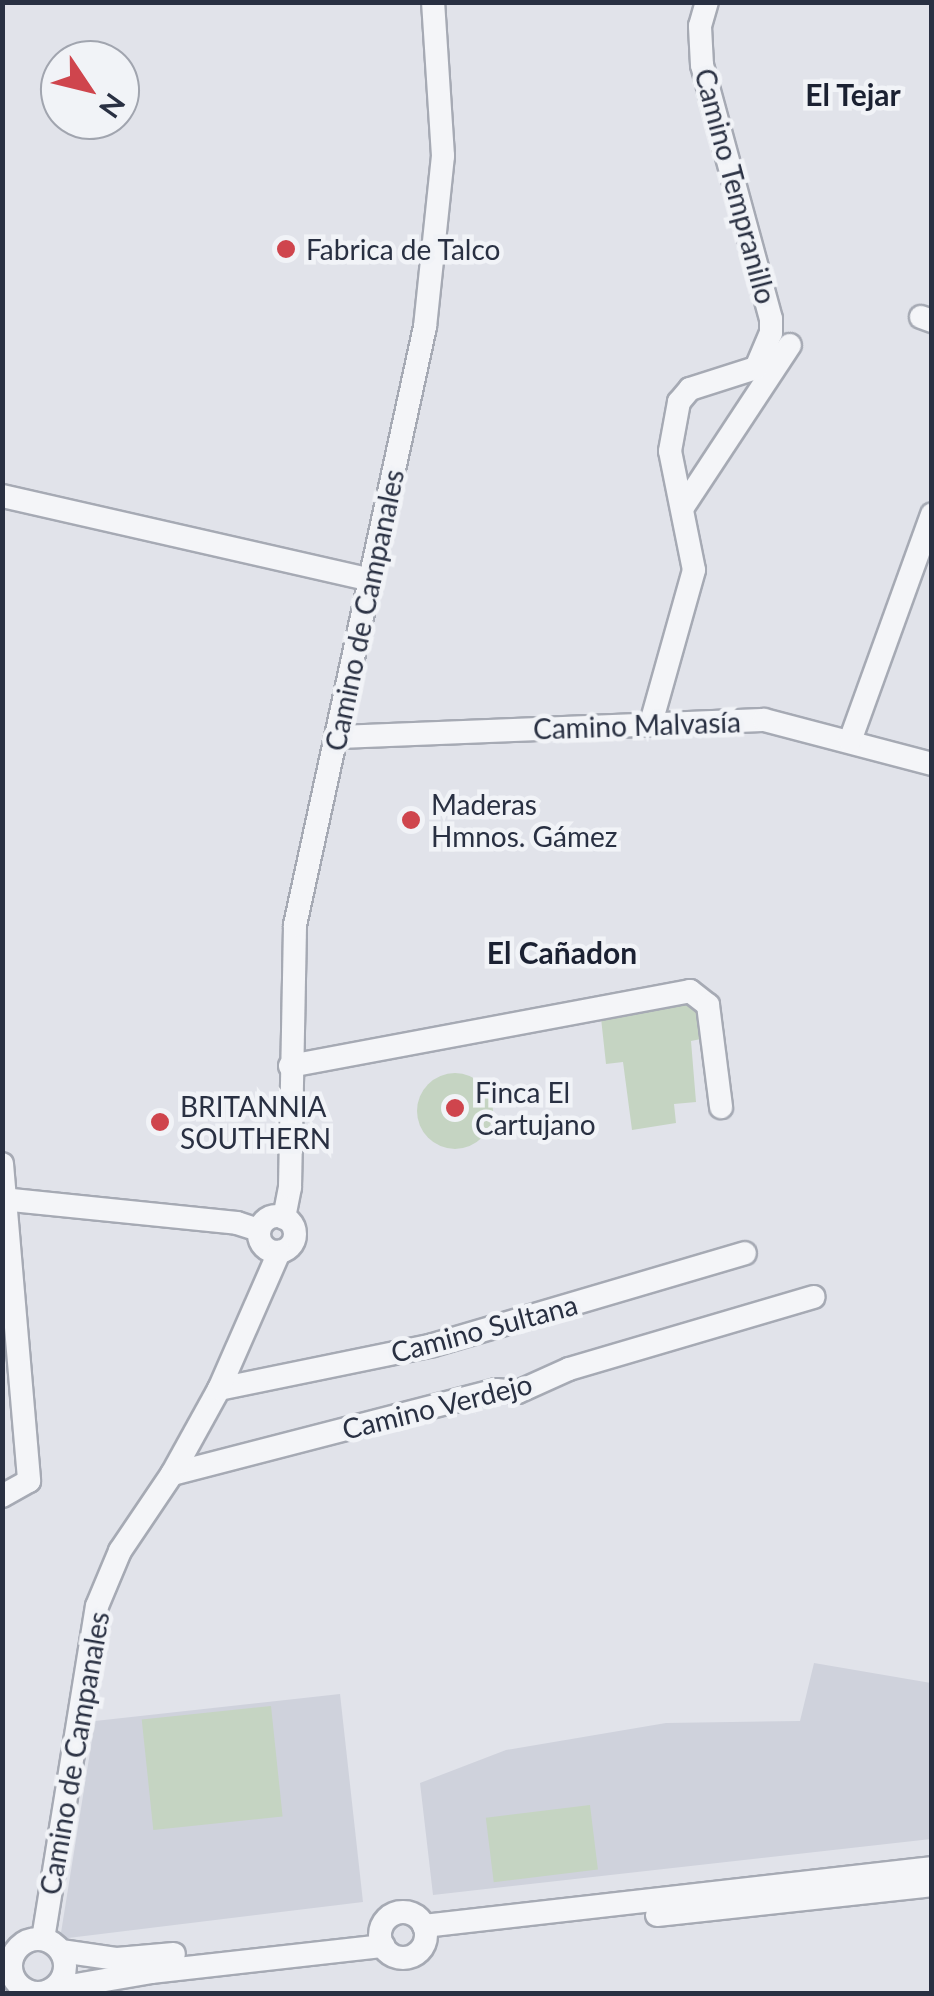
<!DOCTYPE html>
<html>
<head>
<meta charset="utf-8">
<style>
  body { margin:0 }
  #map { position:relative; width:934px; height:1996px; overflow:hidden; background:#e1e3ea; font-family:Lato,sans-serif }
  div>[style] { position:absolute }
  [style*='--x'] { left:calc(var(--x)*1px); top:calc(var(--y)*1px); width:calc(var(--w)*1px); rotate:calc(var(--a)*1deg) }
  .built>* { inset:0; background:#cfd2dc }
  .green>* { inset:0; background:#c5d4c2; transform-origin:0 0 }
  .round { border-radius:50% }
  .roads { filter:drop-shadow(2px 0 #a6aab4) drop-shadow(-2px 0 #a6aab4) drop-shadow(0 2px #a6aab4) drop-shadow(0 -2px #a6aab4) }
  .minor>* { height:22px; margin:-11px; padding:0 11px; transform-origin:11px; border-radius:11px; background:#f4f5f8 }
  .minor>.ring { margin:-11px; padding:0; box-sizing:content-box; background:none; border:22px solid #f4f5f8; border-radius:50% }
  .dots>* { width:28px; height:28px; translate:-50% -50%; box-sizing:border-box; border:5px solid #f1f3f7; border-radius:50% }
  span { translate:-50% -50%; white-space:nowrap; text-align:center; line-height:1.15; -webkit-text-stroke:9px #f1f3f7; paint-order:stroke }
  .street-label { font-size:28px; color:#293042 }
  .poi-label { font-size:28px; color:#293042 }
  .left { translate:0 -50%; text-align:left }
  .neighbourhood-label { font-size:30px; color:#1b2132; font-weight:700 }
  .frame { position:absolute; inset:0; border:5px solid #293042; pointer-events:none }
  .north { position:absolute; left:40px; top:40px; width:100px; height:100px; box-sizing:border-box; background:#f1f3f7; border:2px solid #a1a5af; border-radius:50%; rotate:125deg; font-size:28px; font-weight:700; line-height:40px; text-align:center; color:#293042 }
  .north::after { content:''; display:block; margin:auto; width:35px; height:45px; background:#cf454d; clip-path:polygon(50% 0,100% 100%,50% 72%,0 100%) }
</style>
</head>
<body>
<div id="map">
  <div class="built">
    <i style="clip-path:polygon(814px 1663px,931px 1683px,931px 1839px,433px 1895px,420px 1783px,506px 1750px,666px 1723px,800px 1721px)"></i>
    <i style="clip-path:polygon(340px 1694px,363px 1902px,60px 1939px,95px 1721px)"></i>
  </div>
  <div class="green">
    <i style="clip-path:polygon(690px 1001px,701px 1008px,706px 1038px,691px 1041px,696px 1102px,674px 1104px,676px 1123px,632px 1130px,623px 1062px,606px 1064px,601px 1018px)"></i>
    <i class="round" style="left:417px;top:1073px;width:76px;height:76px"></i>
    <i style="left:271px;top:1706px;width:111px;height:130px;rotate:84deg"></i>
    <i style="left:590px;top:1805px;width:65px;height:105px;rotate:83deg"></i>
  </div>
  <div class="roads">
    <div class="minor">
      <i style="--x:921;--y:317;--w:12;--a:20"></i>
      <i style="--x:2;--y:496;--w:378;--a:12.8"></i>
      <i style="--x:683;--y:507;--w:194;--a:-56.6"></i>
      <i style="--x:651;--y:723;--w:159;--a:-74.3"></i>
      <i style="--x:694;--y:570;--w:121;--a:-101.4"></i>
      <i style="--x:670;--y:451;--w:50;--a:-79.6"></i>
      <i style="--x:679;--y:402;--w:17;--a:-50"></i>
      <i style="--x:690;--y:389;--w:69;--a:-17.7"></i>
      <i style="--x:756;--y:368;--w:38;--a:-67"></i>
      <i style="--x:771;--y:333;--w:14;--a:-90"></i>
      <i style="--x:771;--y:319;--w:263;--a:-105.2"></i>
      <i style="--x:702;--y:65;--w:39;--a:-93"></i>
      <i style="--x:700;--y:26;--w:25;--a:-74"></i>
      <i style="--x:338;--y:737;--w:426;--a:-2.3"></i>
      <i style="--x:764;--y:720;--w:174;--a:14.7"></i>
      <i style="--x:850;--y:741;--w:241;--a:-70.1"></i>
      <i style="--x:290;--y:1066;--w:407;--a:-10.6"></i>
      <i style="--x:690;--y:991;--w:23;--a:38"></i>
      <i style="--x:708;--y:1005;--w:103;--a:82.7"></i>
      <i style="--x:2;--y:1164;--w:318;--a:85.1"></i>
      <i style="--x:29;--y:1481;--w:31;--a:151"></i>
      <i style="--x:2;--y:1199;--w:236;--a:5.8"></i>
      <i style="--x:237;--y:1223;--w:23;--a:18"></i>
      <i class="ring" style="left:259px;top:1216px;width:14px;height:14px"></i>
      <i style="--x:284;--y:1218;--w:32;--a:-79"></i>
      <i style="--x:290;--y:1187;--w:262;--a:-88.9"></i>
      <i style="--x:295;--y:925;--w:612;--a:-77.74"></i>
      <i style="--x:425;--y:327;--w:172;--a:-84"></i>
      <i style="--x:443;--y:156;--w:154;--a:-93.7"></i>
      <i style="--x:219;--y:1389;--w:218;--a:-11.6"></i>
      <i style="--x:433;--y:1345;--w:325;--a:-16.4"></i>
      <i style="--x:172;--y:1474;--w:335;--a:-14.5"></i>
      <i style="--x:496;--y:1390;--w:22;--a:5"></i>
      <i style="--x:518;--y:1392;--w:56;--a:-24.3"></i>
      <i style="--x:569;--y:1369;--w:255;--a:-16.4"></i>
      <i class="ring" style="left:380px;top:1912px;width:24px;height:24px"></i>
      <i style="--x:657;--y:1915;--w:277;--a:-6.2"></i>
      <i style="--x:424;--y:1926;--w:511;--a:-6.51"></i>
      <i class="ring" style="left:11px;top:1939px;width:32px;height:32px"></i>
      <i style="--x:43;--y:1939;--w:337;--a:-80.8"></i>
      <i style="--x:97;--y:1606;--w:60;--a:-67.3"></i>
      <i style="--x:120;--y:1551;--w:93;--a:-56"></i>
      <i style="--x:172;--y:1474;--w:97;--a:-61.1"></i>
      <i style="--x:219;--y:1389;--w:150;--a:-66.3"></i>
      <i style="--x:61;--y:1951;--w:57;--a:8.1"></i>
      <i style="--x:117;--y:1959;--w:57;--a:-5"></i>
      <i style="--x:53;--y:1989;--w:99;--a:-9.8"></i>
      <i style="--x:151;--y:1972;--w:234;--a:-6.4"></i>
    </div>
  </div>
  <div class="dots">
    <i style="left:286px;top:249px;background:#cf454d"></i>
    <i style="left:411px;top:820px;background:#cf454d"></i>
    <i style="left:455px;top:1108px;background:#cf454d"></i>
    <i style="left:160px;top:1122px;background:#cf454d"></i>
  </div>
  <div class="street-label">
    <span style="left:736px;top:186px;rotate:75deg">Camino Tempranillo</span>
    <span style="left:364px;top:610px;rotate:-78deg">Camino de Campanales</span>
    <span style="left:637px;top:725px;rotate:-2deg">Camino Malvasía</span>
    <span style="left:484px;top:1328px;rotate:-15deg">Camino Sultana</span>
    <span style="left:437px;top:1406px;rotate:-14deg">Camino Verdejo</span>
    <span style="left:74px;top:1753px;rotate:-80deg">Camino de Campanales</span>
  </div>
  <div class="poi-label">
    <span class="left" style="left:306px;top:249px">Fabrica de Talco</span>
    <span class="left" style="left:431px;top:820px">Maderas<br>Hmnos. Gámez</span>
    <span class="left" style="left:475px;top:1108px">Finca El<br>Cartujano</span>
    <span class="left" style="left:180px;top:1122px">BRITANNIA<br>SOUTHERN</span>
  </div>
  <div class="neighbourhood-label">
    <span style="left:853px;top:94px">El Tejar</span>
    <span style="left:562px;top:952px">El Cañadon</span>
  </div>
  <div class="frame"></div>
  <div class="north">N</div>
</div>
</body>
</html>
